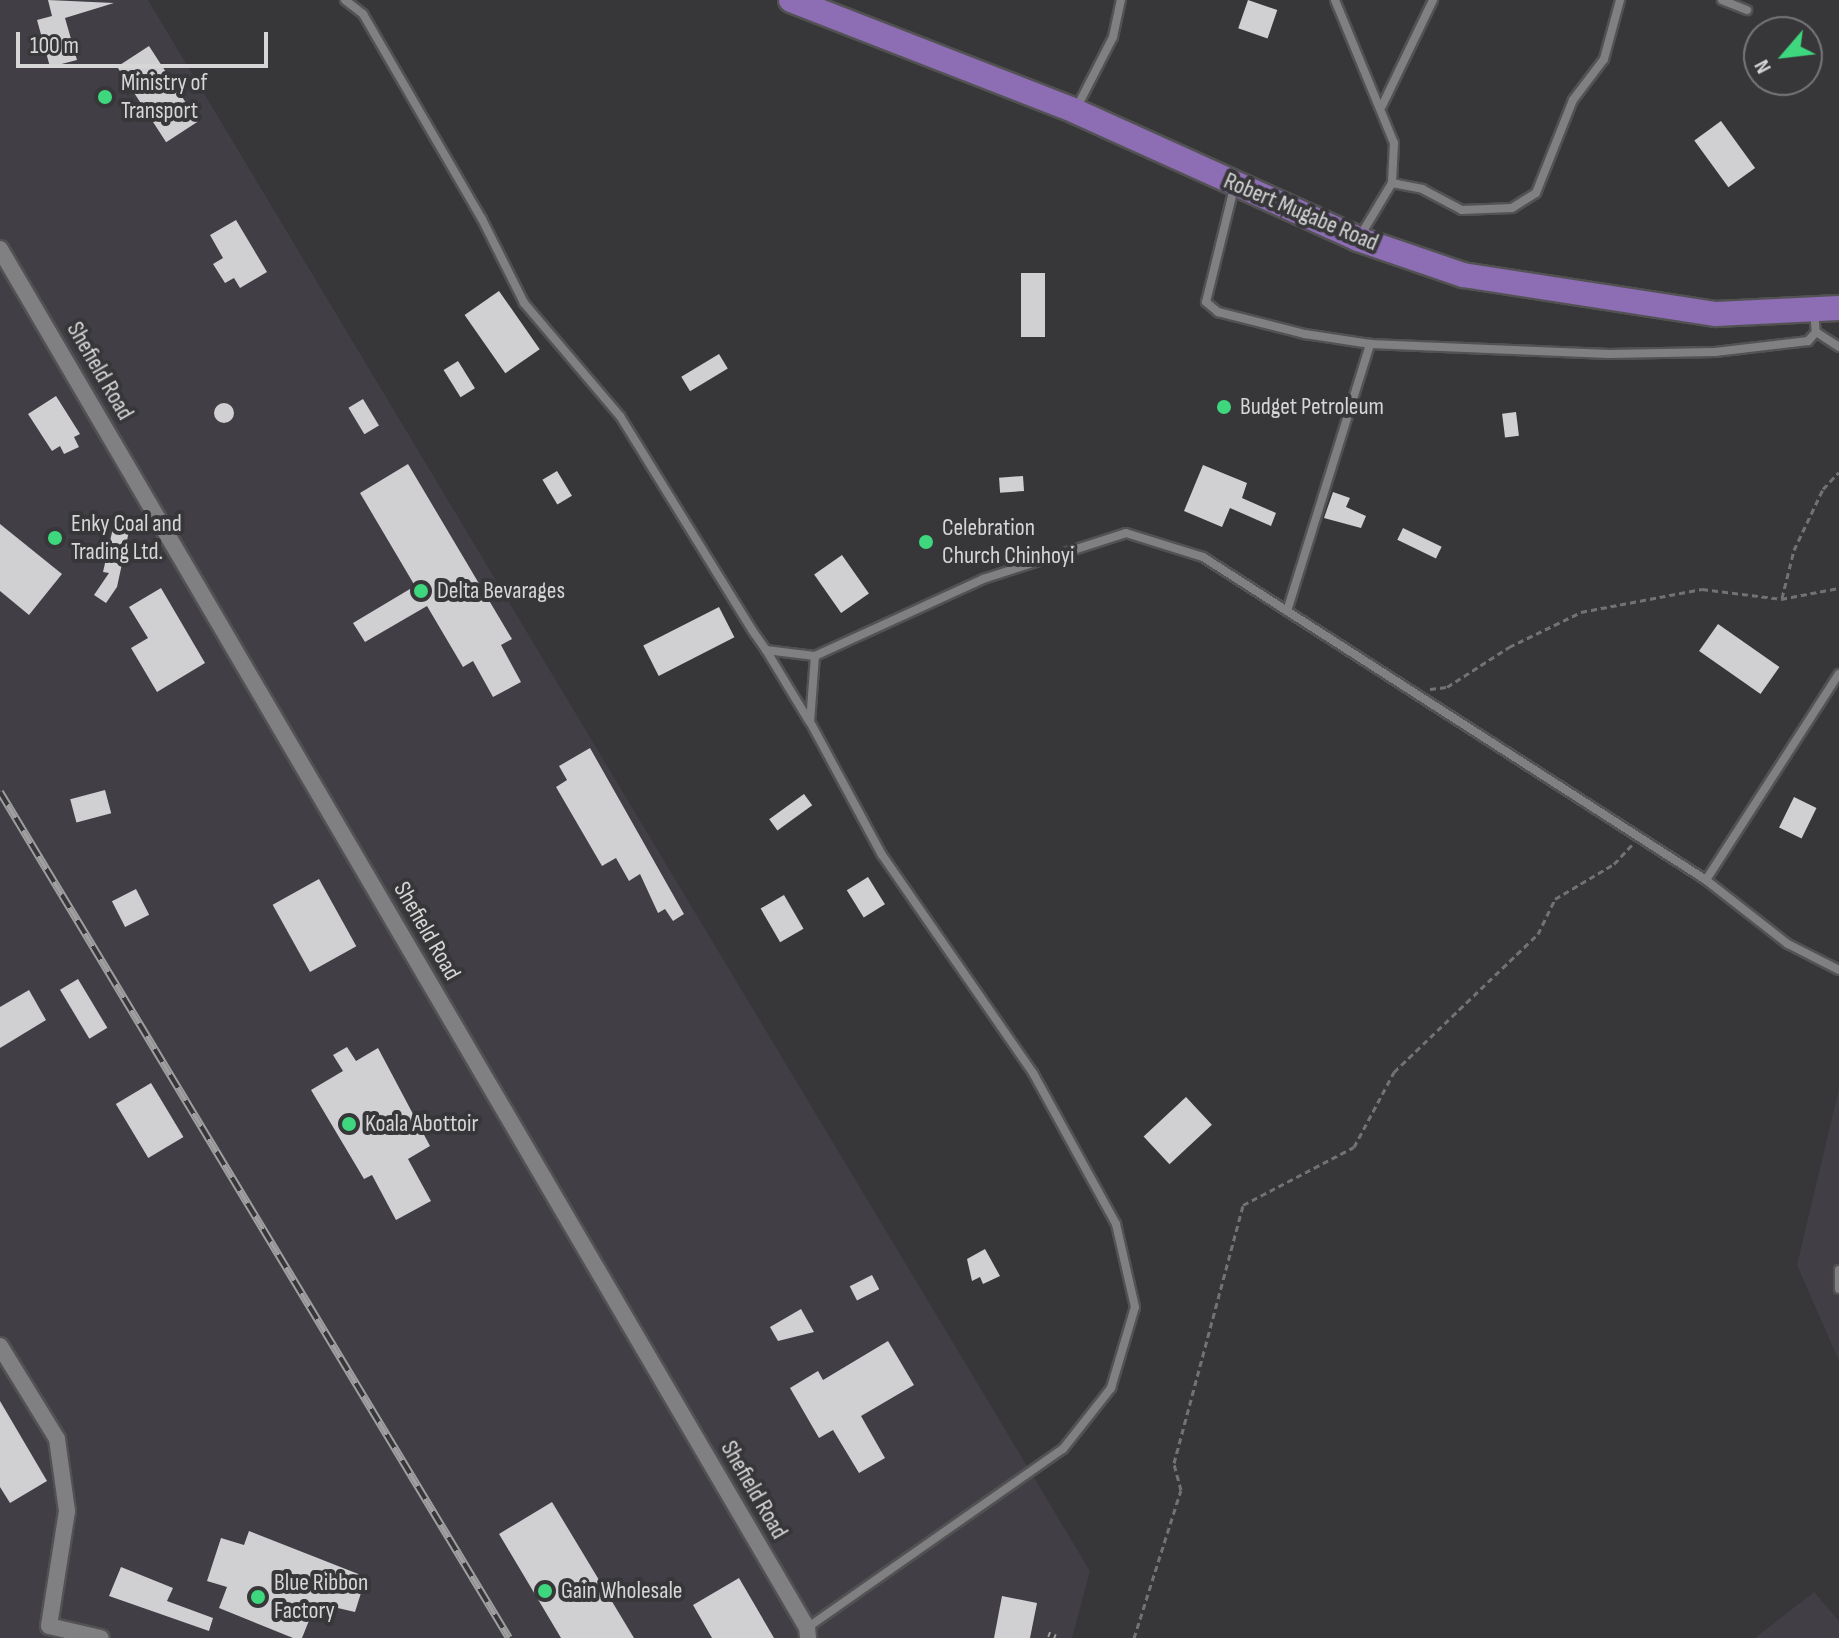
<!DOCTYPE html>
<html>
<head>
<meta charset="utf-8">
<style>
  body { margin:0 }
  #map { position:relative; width:1839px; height:1638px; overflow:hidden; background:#373639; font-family:"Sofia Sans Condensed",sans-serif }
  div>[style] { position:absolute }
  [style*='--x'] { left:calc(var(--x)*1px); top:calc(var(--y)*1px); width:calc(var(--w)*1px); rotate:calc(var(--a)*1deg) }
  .built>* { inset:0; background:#413e46 }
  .building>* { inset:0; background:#d0cfd2; transform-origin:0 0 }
  .round { border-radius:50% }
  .path>* { height:3px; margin-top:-1.5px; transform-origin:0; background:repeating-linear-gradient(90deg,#727173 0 6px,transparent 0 10px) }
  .roads { filter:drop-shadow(2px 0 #525253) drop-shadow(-2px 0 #525253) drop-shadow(0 2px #525253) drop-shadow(0 -2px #525253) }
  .service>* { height:8px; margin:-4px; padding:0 4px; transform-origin:4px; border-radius:4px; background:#807f82 }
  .minor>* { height:16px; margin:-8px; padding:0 8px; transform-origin:8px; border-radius:8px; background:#807f82 }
  .primary>* { height:24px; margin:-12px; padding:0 12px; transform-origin:12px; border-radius:12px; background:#8d6db3 }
  .rail>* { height:8px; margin-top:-4px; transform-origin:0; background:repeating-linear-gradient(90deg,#373639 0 15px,#9f9fa0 0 30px); box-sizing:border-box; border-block:2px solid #9f9fa0 }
  .dots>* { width:22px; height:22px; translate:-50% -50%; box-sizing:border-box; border:4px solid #373639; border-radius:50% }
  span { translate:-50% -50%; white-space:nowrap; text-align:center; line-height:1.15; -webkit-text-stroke:8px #373639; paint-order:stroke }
  .poi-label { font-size:24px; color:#d6d6d7 }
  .left { translate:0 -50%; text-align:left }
  .street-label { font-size:24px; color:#d6d6d7 }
  .north { position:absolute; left:1743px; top:16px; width:80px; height:80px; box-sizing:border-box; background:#373639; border:2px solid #777678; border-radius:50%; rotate:242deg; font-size:22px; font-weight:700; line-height:32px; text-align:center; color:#d6d6d7 }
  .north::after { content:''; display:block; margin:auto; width:28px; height:36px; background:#3ed77d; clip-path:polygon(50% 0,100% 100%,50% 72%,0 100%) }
  .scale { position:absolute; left:16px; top:32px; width:252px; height:36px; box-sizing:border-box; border:4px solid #d6d6d7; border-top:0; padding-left:10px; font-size:24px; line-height:28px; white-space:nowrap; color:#d6d6d7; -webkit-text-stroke:6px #373639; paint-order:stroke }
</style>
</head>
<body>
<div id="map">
  <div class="built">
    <i style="clip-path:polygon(0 0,148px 0,1090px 1571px,1072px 1638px,0 1638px)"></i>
    <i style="clip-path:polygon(1839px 1089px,1839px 1361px,1797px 1265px)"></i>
    <i style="clip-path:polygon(1814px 1592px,1839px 1621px,1839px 1638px,1755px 1638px)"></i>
  </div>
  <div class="building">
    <i style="clip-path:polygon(48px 0,114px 3px,65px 18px,77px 60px,50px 67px,37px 20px,52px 16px)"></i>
    <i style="left:1248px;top:0;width:31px;height:30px;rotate:19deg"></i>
    <i style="left:149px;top:46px;width:90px;height:38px;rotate:57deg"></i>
    <i style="left:1721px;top:121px;width:58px;height:33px;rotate:54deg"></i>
    <i style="clip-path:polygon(236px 220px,267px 272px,240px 288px,234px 278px,225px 283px,213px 264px,223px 258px,210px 235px)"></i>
    <i style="left:1021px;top:273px;width:24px;height:64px"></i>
    <i style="left:499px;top:291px;width:71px;height:42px;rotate:55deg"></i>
    <i style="left:719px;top:354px;width:17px;height:44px;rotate:59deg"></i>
    <i style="left:458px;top:361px;width:32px;height:17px;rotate:58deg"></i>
    <i style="clip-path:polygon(56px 396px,80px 434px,74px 437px,79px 447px,64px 454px,60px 446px,52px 451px,28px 414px)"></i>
    <i style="left:363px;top:399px;width:31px;height:17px;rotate:59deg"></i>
    <i class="round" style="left:214px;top:403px;width:20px;height:20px"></i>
    <i style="left:1516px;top:412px;width:24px;height:14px;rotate:83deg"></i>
    <i style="clip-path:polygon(408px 464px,512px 639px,501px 645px,521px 682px,493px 697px,473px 661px,463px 667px,427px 606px,365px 642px,353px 623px,415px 586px,360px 493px)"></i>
    <i style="clip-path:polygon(1203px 465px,1247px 483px,1242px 498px,1276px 513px,1271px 526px,1230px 508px,1222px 527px,1184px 511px)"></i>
    <i style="left:557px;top:471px;width:29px;height:17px;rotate:59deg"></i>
    <i style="left:1023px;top:476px;width:15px;height:24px;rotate:86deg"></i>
    <i style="clip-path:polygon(1333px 492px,1350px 498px,1346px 507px,1366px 516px,1361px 528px,1324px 518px)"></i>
    <i style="clip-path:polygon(0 524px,62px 574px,29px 615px,0 591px)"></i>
    <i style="clip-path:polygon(113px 528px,129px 531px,117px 587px,106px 603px,94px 595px,109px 573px,103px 572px)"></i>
    <i style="left:1403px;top:528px;width:43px;height:13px;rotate:26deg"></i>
    <i style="left:842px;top:555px;width:47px;height:34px;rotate:55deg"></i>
    <i style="clip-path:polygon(161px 588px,205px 663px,157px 692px,131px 648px,148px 638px,129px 607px)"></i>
    <i style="left:719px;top:607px;width:34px;height:85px;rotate:63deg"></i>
    <i style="left:1718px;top:624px;width:75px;height:33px;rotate:35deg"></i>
    <i style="clip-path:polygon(590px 748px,684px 914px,673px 921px,665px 909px,658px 913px,640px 874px,629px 881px,616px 858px,602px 866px,556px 787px,567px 780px,559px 766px)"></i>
    <i style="left:105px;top:790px;width:24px;height:36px;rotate:75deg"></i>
    <i style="left:804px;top:794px;width:14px;height:43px;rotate:54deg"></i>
    <i style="left:1794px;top:797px;width:25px;height:34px;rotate:26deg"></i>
    <i style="left:868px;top:877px;width:32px;height:25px;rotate:58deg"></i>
    <i style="left:319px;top:879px;width:77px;height:53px;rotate:61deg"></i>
    <i style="left:136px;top:889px;width:29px;height:27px;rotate:63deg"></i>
    <i style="left:784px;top:895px;width:39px;height:27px;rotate:60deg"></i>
    <i style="left:78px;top:979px;width:57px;height:21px;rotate:59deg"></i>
    <i style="clip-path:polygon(29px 990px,46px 1020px,0 1048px,0 1007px)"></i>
    <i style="clip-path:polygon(347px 1047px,356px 1061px,378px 1048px,430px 1146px,408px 1159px,431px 1201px,396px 1220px,372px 1175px,364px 1179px,311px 1090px,343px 1071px,333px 1055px)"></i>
    <i style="left:151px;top:1083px;width:63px;height:41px;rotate:59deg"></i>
    <i style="left:1186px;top:1097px;width:38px;height:58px;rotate:47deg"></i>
    <i style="clip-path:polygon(985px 1249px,1000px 1276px,983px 1284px,980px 1277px,972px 1281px,967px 1259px)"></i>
    <i style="left:872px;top:1275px;width:16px;height:25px;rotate:63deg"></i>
    <i style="clip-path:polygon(801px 1309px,814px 1332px,778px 1341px,770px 1327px)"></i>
    <i style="clip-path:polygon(888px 1341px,914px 1385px,861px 1416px,885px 1458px,859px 1473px,833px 1430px,819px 1438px,790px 1388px,818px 1371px,823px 1380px)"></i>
    <i style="clip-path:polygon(0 1401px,47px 1481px,10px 1503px,0 1487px)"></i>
    <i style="clip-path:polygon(552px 1502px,634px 1638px,561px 1638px,499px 1534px)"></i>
    <i style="clip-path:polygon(249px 1531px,366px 1577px,355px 1612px,316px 1603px,302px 1638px,293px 1638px,219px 1608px,227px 1587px,207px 1581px,221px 1538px,244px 1545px)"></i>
    <i style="clip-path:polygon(121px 1567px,173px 1588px,167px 1601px,213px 1618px,209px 1631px,109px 1596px)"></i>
    <i style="clip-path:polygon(739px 1578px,774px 1638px,712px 1638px,693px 1605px)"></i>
    <i style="clip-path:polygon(1002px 1596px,1037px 1603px,1030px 1638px,994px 1638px)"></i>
  </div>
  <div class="path">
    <i style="--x:1782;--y:598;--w:49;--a:-76"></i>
    <i style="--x:1794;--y:550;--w:68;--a:-64.6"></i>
    <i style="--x:1823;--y:489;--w:23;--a:-47"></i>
    <i style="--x:1430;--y:689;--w:17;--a:-7"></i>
    <i style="--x:1447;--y:687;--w:74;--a:-32.8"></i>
    <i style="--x:1509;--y:647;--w:80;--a:-25.9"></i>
    <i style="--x:1581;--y:612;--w:123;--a:-10.8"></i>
    <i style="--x:1702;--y:589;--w:80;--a:7.2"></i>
    <i style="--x:1781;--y:599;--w:59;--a:-10.7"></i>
    <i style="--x:1134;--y:1638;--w:155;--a:-72.4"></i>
    <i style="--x:1181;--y:1490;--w:28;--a:-105"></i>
    <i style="--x:1174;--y:1463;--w:267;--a:-75"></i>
    <i style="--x:1243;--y:1205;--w:125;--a:-27.6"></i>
    <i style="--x:1354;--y:1147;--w:85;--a:-61.9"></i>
    <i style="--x:1394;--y:1072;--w:199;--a:-43.8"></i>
    <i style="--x:1538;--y:934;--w:39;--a:-64"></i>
    <i style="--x:1555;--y:899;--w:69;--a:-30.7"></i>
    <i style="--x:1614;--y:864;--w:26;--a:-47"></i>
  </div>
  <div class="roads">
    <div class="service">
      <i style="--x:345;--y:0;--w:23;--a:38"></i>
      <i style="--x:363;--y:14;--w:237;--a:59.9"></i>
      <i style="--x:482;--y:219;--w:94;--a:63.4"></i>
      <i style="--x:524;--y:303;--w:148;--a:49.7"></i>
      <i style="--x:620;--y:416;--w:251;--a:58.3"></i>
      <i style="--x:752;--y:630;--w:24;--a:55"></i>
      <i style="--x:766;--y:650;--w:49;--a:7"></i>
      <i style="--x:1335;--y:0;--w:155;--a:67.6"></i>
      <i style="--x:1394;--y:143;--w:40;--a:92.9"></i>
      <i style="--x:1392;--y:183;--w:64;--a:121"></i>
      <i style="--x:1722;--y:0;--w:27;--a:22"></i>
      <i style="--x:1382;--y:106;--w:118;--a:-64.3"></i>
      <i style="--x:1076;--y:109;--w:81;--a:-62.8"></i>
      <i style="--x:1113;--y:37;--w:38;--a:-78"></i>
      <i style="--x:1392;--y:183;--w:31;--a:11"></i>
      <i style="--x:1422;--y:189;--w:45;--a:27.7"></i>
      <i style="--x:1462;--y:210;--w:50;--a:-2.3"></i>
      <i style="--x:1512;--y:208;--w:28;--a:-32"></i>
      <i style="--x:1536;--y:193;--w:100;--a:-68.3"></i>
      <i style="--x:1573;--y:100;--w:51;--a:-52.9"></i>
      <i style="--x:1604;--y:59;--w:61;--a:-74.8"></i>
      <i style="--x:1234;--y:188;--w:117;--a:103.8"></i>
      <i style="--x:1206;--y:302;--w:16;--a:40"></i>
      <i style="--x:1218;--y:312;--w:90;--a:14.2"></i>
      <i style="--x:1305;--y:334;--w:66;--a:8.7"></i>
      <i style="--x:1370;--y:344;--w:239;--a:2.4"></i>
      <i style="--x:1609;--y:354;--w:106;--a:-1.1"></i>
      <i style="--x:1715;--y:352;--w:94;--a:-6.7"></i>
      <i style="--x:1808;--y:341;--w:12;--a:-48"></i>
      <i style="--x:1814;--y:311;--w:21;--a:85"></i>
      <i style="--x:1816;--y:332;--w:27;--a:33"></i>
      <i style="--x:1287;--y:611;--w:280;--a:-72.7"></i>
      <i style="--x:766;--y:650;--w:83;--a:58.8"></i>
      <i style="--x:1706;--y:880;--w:245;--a:-57.2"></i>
      <i style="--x:1839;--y:1270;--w:19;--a:90"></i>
      <i style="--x:807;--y:1628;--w:312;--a:-35"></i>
      <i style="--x:1063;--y:1449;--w:78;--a:-51.8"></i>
      <i style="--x:1111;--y:1388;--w:84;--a:-73.5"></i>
      <i style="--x:1135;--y:1307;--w:85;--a:-102.9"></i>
      <i style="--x:1116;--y:1224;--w:172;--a:-118.8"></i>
      <i style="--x:1033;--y:1073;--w:265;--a:-124.7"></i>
      <i style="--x:882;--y:855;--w:151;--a:-118.4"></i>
      <i style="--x:810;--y:722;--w:66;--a:-85.7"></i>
      <i style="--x:815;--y:656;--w:185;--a:-24.6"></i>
      <i style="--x:983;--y:579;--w:150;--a:-17.8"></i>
      <i style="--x:1126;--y:533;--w:81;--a:17.3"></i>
      <i style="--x:1203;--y:557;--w:598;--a:32.71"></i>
      <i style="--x:1706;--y:880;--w:104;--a:38"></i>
      <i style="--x:1788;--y:944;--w:57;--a:27"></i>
    </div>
    <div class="minor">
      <i style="--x:0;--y:249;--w:1598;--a:59.66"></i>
      <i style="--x:807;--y:1628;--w:10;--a:84"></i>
      <i style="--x:0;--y:1346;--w:109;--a:58.5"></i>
      <i style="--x:57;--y:1439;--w:73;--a:82.1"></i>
      <i style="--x:67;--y:1511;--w:116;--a:98.9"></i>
      <i style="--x:49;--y:1626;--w:53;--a:13"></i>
    </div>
    <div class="primary">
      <i style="--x:791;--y:0;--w:305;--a:21.3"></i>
      <i style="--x:1075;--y:111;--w:311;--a:24.3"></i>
      <i style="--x:1358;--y:239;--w:111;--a:18.9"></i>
      <i style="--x:1463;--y:275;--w:256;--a:8.8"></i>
      <i style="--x:1716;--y:314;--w:123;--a:-2.8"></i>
    </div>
  </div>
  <div class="rail">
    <i style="--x:0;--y:792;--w:987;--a:58.97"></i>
    <i style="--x:1051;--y:1638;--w:5;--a:-68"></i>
  </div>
  <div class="dots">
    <i style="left:105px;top:97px;background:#3ed77d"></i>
    <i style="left:1224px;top:407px;background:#3ed77d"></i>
    <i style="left:55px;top:538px;background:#3ed77d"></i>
    <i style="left:926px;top:542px;background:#3ed77d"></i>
    <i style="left:421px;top:591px;background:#3ed77d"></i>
    <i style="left:349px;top:1124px;background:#3ed77d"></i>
    <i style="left:545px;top:1591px;background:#3ed77d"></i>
    <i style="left:258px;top:1597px;background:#3ed77d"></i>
  </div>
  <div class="poi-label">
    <span class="left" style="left:121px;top:97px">Ministry of<br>Transport</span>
    <span class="left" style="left:1240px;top:407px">Budget Petroleum</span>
    <span class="left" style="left:71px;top:538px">Enky Coal and<br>Trading Ltd.</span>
    <span class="left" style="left:942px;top:542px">Celebration<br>Church Chinhoyi</span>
    <span class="left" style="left:437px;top:591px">Delta Bevarages</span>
    <span class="left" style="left:365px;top:1124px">Koala Abottoir</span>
    <span class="left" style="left:274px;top:1597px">Blue Ribbon<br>Factory</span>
    <span class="left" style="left:561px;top:1591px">Gain Wholesale</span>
  </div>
  <div class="street-label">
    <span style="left:1301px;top:212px;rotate:23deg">Robert Mugabe Road</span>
    <span style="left:100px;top:371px;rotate:60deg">Shefield Road</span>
    <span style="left:427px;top:931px;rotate:60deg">Shefield Road</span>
    <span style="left:754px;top:1490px;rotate:60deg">Shefield Road</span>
  </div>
  <div class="north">N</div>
  <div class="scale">100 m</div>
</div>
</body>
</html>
